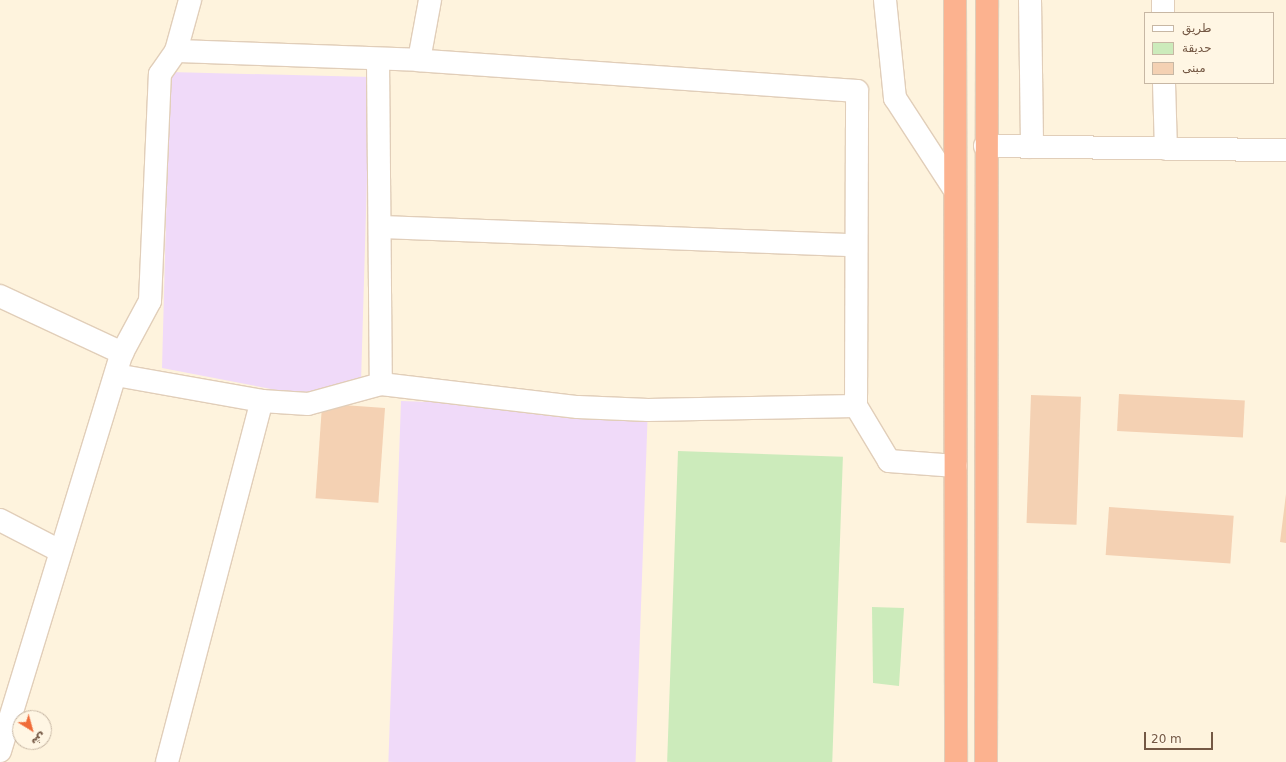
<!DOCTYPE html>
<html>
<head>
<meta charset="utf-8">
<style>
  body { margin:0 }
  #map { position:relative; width:1286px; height:762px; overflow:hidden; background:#fef3dd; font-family:"DejaVu Sans",Vazirmatn,sans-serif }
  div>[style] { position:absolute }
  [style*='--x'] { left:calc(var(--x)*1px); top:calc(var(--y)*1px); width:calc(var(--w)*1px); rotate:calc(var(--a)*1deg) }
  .education>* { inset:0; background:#f0daf9; transform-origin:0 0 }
  .green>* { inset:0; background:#ccebbb; transform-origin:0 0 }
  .building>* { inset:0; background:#f4d1b3; transform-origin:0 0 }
  .roads { filter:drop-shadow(1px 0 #e1ceb9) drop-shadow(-1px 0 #e1ceb9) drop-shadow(0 1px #e1ceb9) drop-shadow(0 -1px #e1ceb9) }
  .minor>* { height:22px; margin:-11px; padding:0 11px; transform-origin:11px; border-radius:11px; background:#fff }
  .highway>* { height:22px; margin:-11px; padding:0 11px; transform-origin:11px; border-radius:11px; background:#fcb28f }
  span { translate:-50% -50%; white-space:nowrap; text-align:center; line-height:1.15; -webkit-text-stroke:4px #fff6e4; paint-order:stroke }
  .legend { position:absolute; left:1144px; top:12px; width:130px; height:72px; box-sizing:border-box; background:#fff6e4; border:1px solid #c7b7a4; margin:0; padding:5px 7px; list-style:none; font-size:12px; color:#745844 }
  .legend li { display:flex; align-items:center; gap:8px; height:20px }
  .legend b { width:20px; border:1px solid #c7b7a4 }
  .north { position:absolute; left:12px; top:710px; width:40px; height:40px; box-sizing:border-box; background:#fff6e4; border:1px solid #c7b7a4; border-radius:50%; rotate:143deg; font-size:11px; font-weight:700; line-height:16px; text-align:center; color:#745844 }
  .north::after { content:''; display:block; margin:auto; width:14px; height:18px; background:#f06c39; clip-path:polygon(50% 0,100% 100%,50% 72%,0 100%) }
  .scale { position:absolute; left:1144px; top:732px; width:69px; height:18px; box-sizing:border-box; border:2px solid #745844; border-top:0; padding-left:5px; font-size:12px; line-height:14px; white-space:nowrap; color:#745844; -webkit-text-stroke:3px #fff6e4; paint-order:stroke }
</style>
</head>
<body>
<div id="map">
  <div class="education">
    <i style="clip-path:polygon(170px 72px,370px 77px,361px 382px,308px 396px,162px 368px)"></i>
    <i style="left:401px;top:401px;width:247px;height:361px;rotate:2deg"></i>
  </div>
  <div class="green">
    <i style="left:678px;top:451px;width:165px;height:311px;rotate:2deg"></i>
    <i style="clip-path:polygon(872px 607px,904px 608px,899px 686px,873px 683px)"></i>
  </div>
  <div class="building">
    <i style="left:1119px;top:394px;width:126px;height:37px;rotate:3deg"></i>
    <i style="left:1031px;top:395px;width:50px;height:128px;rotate:2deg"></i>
    <i style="left:385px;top:408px;width:95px;height:63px;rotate:94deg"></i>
    <i style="clip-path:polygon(1286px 494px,1286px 543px,1280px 542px)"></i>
    <i style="left:1109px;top:507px;width:125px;height:48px;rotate:4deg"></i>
  </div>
  <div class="roads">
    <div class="minor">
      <i style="--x:885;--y:0;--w:99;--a:84.2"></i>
      <i style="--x:895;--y:98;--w:108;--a:57"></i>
      <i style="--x:1030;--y:0;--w:147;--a:89.2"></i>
      <i style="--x:1163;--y:0;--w:13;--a:90"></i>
      <i style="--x:176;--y:51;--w:53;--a:-74.6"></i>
      <i style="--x:378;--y:59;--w:325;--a:89.5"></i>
      <i style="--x:381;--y:384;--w:198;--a:6.7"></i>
      <i style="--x:578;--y:407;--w:70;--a:2.5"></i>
      <i style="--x:648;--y:410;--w:208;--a:-1.1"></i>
      <i style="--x:856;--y:406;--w:315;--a:-89.8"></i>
      <i style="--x:857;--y:91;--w:439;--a:-176"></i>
      <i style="--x:1164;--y:83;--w:66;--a:88.3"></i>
      <i style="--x:985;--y:146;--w:301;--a:0.8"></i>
      <i style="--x:380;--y:227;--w:476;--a:2.2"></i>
      <i style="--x:0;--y:296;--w:135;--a:25"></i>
      <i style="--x:116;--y:375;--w:148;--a:10.1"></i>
      <i style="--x:262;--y:401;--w:46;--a:3.7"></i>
      <i style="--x:308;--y:404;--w:76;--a:-15.3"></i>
      <i style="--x:856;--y:406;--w:64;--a:59"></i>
      <i style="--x:889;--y:461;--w:67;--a:4.3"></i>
      <i style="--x:0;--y:520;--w:68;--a:27.3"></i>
      <i style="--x:0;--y:751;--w:416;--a:-73"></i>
      <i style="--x:122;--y:353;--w:59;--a:-61.7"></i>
      <i style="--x:150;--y:301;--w:227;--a:-87.5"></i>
      <i style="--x:160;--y:74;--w:28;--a:-55"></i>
      <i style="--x:176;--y:51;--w:243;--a:2.1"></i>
      <i style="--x:419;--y:60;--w:61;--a:-79.6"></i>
      <i style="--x:167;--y:762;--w:373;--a:-75.3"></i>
    </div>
    <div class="highway">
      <i style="--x:955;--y:0;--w:762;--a:89.92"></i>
      <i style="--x:986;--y:762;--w:762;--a:-89.92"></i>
    </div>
  </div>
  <ul class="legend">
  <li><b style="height:5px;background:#fff"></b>طريق</li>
  <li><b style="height:11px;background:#ccebbb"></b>حديقة</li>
  <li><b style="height:11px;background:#f4d1b3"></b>مبنى</li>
  </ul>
  <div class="north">ش</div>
  <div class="scale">20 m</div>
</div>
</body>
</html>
